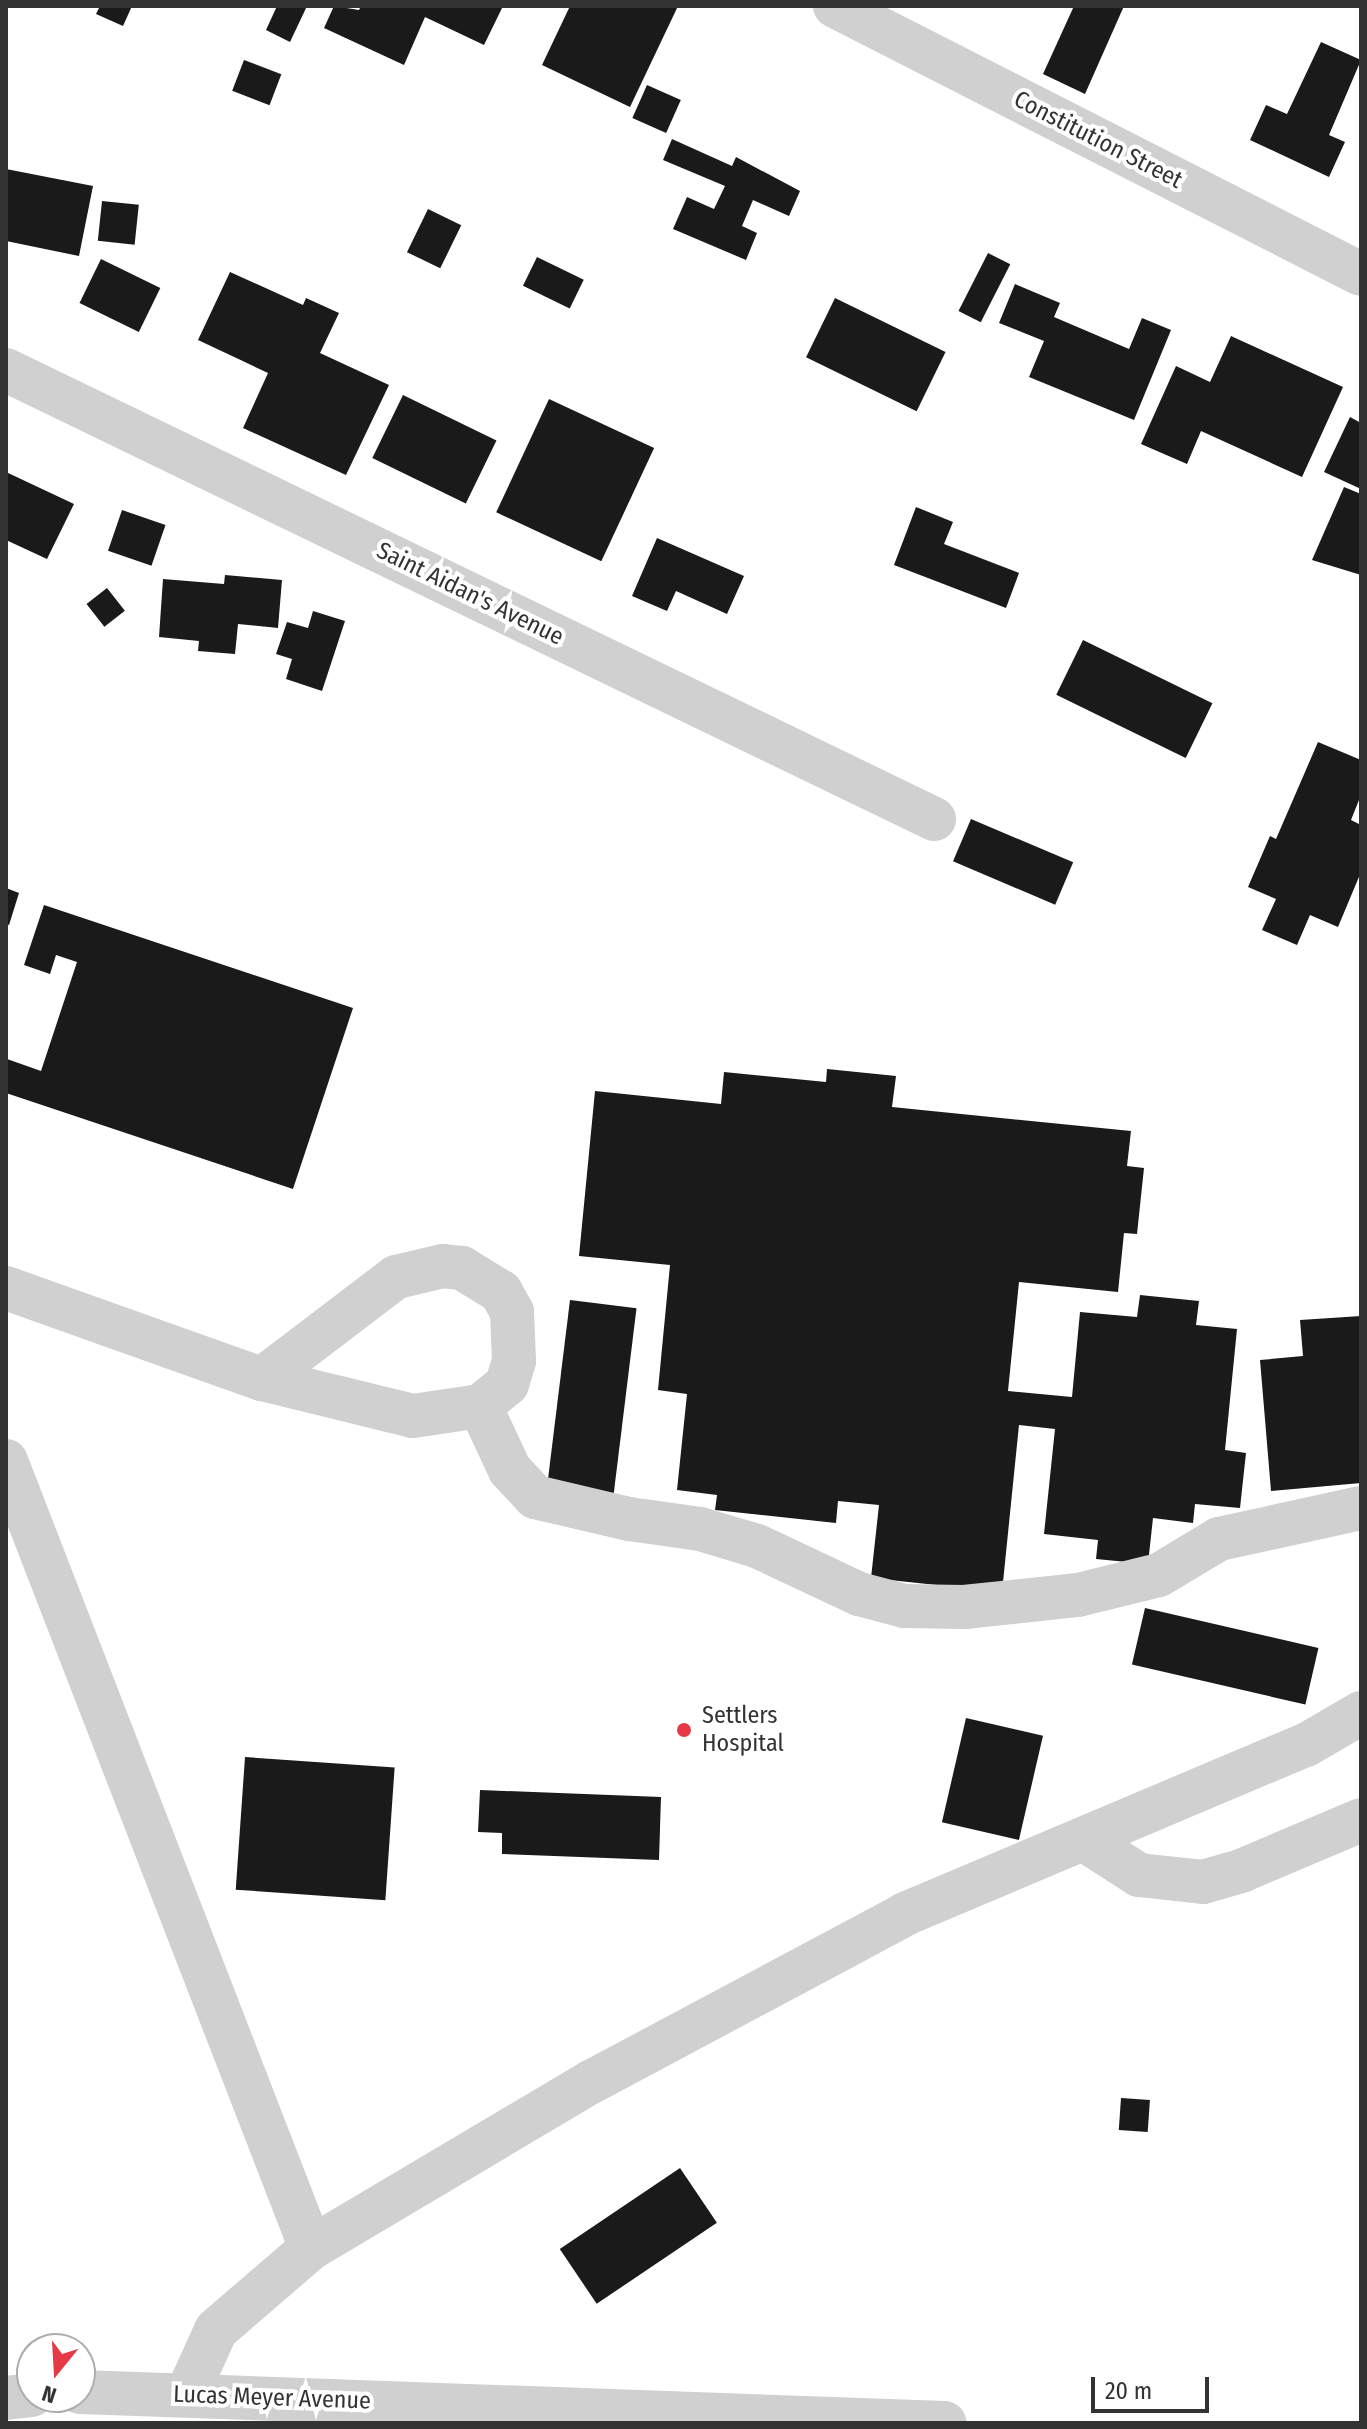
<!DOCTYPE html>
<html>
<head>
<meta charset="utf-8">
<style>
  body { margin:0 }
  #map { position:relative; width:1367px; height:2429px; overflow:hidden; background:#fff; font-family:"Fira Sans Condensed",sans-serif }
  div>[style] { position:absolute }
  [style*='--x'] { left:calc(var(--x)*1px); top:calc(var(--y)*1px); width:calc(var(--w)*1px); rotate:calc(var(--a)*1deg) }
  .building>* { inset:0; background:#1a1a1a; transform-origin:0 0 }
  .minor>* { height:44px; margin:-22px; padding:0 22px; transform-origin:22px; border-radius:22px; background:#d0d0d0 }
  .dots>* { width:22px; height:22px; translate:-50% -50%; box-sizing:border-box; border:4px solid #fff; border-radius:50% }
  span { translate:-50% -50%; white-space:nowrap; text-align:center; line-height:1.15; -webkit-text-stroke:8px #fff; paint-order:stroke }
  .street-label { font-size:24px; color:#333 }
  .poi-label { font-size:24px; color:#333 }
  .left { translate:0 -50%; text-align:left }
  .frame { position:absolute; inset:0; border:8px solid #333; pointer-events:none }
  .north { position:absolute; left:16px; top:2333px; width:80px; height:80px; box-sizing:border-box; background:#fff; border:2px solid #adadad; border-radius:50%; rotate:198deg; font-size:22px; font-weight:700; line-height:32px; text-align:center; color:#333 }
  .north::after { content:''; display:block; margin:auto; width:28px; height:36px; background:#e63946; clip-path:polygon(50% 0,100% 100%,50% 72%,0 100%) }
  .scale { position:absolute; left:1091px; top:2377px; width:118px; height:36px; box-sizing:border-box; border:4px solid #333; border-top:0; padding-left:10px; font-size:24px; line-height:28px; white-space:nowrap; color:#333; -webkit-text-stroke:6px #fff; paint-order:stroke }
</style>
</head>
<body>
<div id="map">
  <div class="building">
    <i style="clip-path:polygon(100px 6px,132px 6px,123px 26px,96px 14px)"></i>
    <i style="clip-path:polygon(277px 6px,307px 6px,290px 42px,266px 30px)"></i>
    <i style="clip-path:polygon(334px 6px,359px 10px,361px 6px,503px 6px,484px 45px,425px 17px,404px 65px,324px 28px)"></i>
    <i style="clip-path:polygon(570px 6px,678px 6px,630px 107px,542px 65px)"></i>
    <i style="clip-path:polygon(1074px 6px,1124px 6px,1085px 94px,1043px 74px)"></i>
    <i style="clip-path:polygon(1321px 42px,1361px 60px,1329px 135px,1345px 142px,1329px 177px,1250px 140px,1266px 105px,1287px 114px)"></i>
    <i style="left:244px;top:60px;width:40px;height:33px;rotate:21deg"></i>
    <i style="left:647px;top:85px;width:37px;height:36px;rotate:24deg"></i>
    <i style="clip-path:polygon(672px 139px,732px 166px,736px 157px,800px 191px,789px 216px,753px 200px,742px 226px,757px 233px,746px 260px,673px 229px,687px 197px,714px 209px,725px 186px,663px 160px)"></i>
    <i style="clip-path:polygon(6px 169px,93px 186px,79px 256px,6px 241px)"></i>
    <i style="left:102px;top:201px;width:37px;height:40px;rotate:6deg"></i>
    <i style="left:428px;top:209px;width:37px;height:48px;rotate:26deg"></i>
    <i style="left:988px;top:253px;width:25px;height:65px;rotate:27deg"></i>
    <i style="left:537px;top:257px;width:52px;height:32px;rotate:26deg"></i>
    <i style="left:101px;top:259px;width:66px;height:49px;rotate:26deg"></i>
    <i style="clip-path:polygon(230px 272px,303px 305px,306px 298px,339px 313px,320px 353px,389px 385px,346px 475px,243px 428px,268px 373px,198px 340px)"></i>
    <i style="clip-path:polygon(1015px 284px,1060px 303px,1054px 317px,1129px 349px,1142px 318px,1171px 330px,1134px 420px,1029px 377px,1044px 341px,999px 323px)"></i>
    <i style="left:835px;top:298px;width:123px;height:66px;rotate:26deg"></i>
    <i style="clip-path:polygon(1231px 336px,1343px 387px,1302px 477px,1201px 431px,1187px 464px,1141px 444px,1176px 366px,1210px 382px)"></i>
    <i style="left:403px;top:395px;width:104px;height:70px;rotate:26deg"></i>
    <i style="left:549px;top:399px;width:116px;height:125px;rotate:25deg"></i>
    <i style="clip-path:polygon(1350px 417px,1361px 423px,1361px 489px,1324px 472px)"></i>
    <i style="clip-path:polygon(6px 472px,74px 504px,47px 559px,6px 540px)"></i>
    <i style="clip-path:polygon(1344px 487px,1361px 494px,1361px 575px,1312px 560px)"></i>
    <i style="clip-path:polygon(916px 507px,953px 522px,944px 544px,1019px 573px,1006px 608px,894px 565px)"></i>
    <i style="left:122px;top:510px;width:46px;height:43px;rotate:19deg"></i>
    <i style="clip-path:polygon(657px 538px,744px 576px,727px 614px,676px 591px,667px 611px,632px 596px)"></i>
    <i style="clip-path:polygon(225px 575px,282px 580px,278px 628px,238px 624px,235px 654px,198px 651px,199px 641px,159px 637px,163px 579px,224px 584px)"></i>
    <i style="left:107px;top:588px;width:29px;height:26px;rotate:52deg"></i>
    <i style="clip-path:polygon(313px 611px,345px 621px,322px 691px,286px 679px,292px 659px,276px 654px,287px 622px,308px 628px)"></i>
    <i style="left:1083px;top:640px;width:144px;height:61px;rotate:26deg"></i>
    <i style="clip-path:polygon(1318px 742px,1361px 760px,1361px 795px,1351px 820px,1361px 825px,1361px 872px,1338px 927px,1310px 915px,1297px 945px,1262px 930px,1276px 899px,1248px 887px,1270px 836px,1276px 839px)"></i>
    <i style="left:971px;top:819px;width:111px;height:46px;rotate:23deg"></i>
    <i style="clip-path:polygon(6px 888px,19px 893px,9px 925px,6px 924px)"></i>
    <i style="clip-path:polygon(44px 905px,353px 1008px,293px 1189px,6px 1093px,7px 1059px,41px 1071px,77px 962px,56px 955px,50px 974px,24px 965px)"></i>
    <i style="clip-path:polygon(827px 1069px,896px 1076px,892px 1107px,1131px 1131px,1127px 1166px,1144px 1168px,1137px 1234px,1124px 1233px,1118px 1292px,1019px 1282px,1008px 1391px,1072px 1397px,1080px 1312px,1137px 1317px,1140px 1295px,1199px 1301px,1196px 1325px,1237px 1329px,1225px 1450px,1246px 1453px,1240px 1508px,1195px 1504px,1193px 1523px,1153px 1518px,1148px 1564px,1096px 1559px,1098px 1540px,1044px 1534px,1055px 1429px,1019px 1425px,1002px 1592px,871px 1578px,879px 1505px,838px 1501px,836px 1523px,715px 1510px,717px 1495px,677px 1490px,687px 1394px,658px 1390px,670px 1265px,579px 1256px,595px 1091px,721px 1104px,724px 1072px,826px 1082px)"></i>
    <i style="left:570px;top:1300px;width:67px;height:189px;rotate:7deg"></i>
    <i style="clip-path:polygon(1361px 1316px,1361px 1483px,1271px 1491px,1260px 1360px,1303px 1356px,1300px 1320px)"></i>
    <i style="left:1145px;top:1608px;width:178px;height:58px;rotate:13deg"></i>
    <i style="left:966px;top:1718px;width:79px;height:107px;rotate:13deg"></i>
    <i style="left:245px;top:1757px;width:150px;height:133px;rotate:4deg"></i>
    <i style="clip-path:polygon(480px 1790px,661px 1797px,659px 1860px,502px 1854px,502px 1833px,478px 1832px)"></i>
    <i style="left:1121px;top:2098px;width:29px;height:32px;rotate:4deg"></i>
    <i style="left:680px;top:2168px;width:66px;height:145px;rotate:56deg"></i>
  </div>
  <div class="minor">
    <i style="--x:835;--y:6;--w:590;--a:27"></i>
    <i style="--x:6;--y:370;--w:1031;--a:25.82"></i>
    <i style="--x:6;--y:1288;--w:272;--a:19.6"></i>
    <i style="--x:262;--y:1379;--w:155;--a:13.8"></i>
    <i style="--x:413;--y:1416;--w:68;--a:-8.5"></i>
    <i style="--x:480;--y:1406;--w:35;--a:-39"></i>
    <i style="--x:507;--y:1384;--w:24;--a:-73"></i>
    <i style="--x:514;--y:1361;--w:49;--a:-92.3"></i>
    <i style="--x:512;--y:1312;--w:23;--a:-119"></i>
    <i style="--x:501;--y:1292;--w:46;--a:-148.4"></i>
    <i style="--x:462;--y:1268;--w:19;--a:-174"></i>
    <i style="--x:443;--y:1266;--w:48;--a:166.8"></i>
    <i style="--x:396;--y:1277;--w:168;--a:142.7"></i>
    <i style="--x:480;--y:1406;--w:71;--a:64.9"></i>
    <i style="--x:510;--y:1470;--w:37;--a:47"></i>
    <i style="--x:535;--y:1497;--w:97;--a:13.2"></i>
    <i style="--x:629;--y:1519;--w:72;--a:8"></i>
    <i style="--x:700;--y:1529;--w:59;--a:16.6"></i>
    <i style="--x:757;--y:1546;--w:113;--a:25.2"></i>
    <i style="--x:859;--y:1594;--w:47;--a:14.9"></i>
    <i style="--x:904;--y:1606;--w:60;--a:1"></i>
    <i style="--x:964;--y:1607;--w:115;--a:-6"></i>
    <i style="--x:1078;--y:1595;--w:83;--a:-13.9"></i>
    <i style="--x:1159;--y:1575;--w:70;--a:-31"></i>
    <i style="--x:1219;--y:1539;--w:145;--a:-12.3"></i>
    <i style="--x:6;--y:1461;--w:844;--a:68.82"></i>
    <i style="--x:1083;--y:1839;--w:67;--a:32.7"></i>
    <i style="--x:1139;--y:1875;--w:64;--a:6.2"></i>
    <i style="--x:1203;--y:1882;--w:40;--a:-16"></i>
    <i style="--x:1241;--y:1871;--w:130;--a:-23"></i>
    <i style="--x:80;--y:2392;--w:865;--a:2.05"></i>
    <i style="--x:187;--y:2394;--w:70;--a:-65.6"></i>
    <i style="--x:216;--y:2330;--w:125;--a:-40.8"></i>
    <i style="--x:311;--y:2248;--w:326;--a:-30.7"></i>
    <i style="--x:591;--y:2082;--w:356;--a:-28.1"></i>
    <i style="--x:905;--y:1914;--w:435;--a:-22.9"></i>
    <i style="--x:1306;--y:1745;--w:64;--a:-30.2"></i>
    <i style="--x:6;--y:2398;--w:26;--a:-7"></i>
  </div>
  <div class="dots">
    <i style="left:684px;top:1730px;background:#e63946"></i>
  </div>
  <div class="street-label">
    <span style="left:1098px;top:140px;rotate:27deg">Constitution Street</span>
    <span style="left:470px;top:594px;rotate:26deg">Saint Aidan's Avenue</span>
    <span style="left:272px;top:2398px;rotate:2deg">Lucas Meyer Avenue</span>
  </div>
  <div class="poi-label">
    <span class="left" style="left:702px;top:1730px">Settlers<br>Hospital</span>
  </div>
  <div class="frame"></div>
  <div class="north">N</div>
  <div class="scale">20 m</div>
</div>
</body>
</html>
